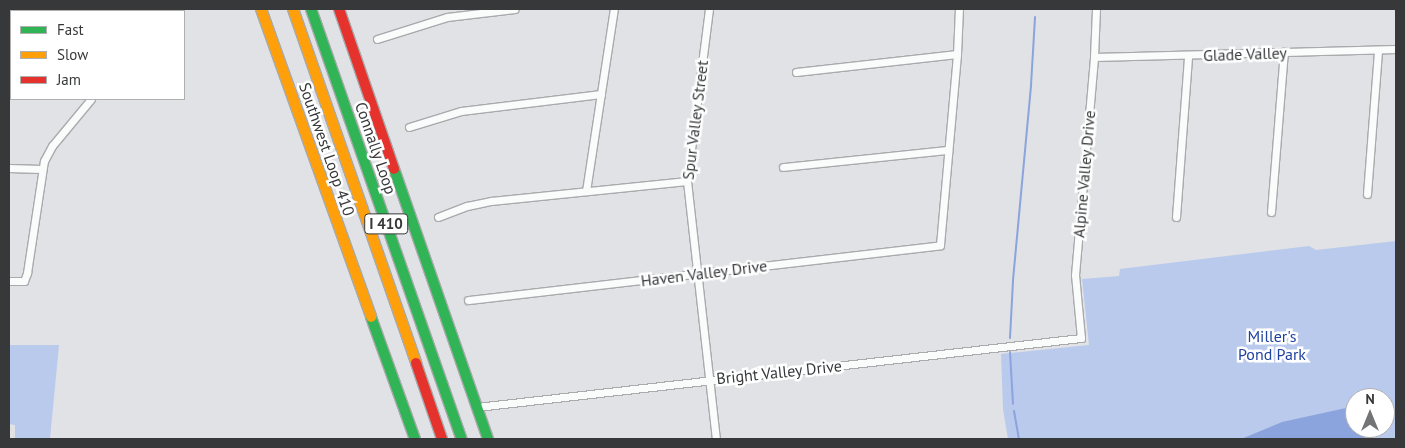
<!DOCTYPE html>
<html>
<head>
<meta charset="utf-8">
<style>
  body { margin:0 }
  #map { position:relative; width:1405px; height:448px; overflow:hidden; background:#e0e2e5; font-family:"PT Sans",sans-serif }
  div>[style] { position:absolute }
  [style*='--x'] { left:calc(var(--x)*1px); top:calc(var(--y)*1px); width:calc(var(--w)*1px); rotate:calc(var(--a)*1deg) }
  .green>* { inset:0; background:#bacaed }
  .water>* { inset:0; background:#8ba4dd }
  .stream>* { height:2px; margin:-1px; padding:0 1px; transform-origin:1px; border-radius:1px; background:#8ba4dd }
  .roads { filter:drop-shadow(1px 0 #a8aaac) drop-shadow(-1px 0 #a8aaac) drop-shadow(0 1px #a8aaac) drop-shadow(0 -1px #a8aaac) }
  .street>* { height:7px; margin:-3.5px; padding:0 3.5px; transform-origin:3.5px; border-radius:3.5px; background:#fafbfb }
  .fast>* { height:10px; margin:-5px; padding:0 5px; transform-origin:5px; border-radius:5px; background:#30b455 }
  .slow>* { height:10px; margin:-5px; padding:0 5px; transform-origin:5px; border-radius:5px; background:#ff9f0a }
  .jam>* { height:10px; margin:-5px; padding:0 5px; transform-origin:5px; border-radius:5px; background:#e5322d }
  span { translate:-50% -50%; white-space:nowrap; text-align:center; line-height:1.15; -webkit-text-stroke:5px #fff; paint-order:stroke }
  .shield-label span { padding:1px 4px; background:#fff; border:1px solid; border-radius:4px; -webkit-text-stroke-width:0 }
  .shield-label { font-size:15px; color:#37383a; font-weight:700 }
  .street-label { font-size:16px; color:#37383a }
  .park-label { font-size:16px; color:#20429f }
  .frame { position:absolute; inset:0; border:10px solid #37383a; pointer-events:none }
  .legend { position:absolute; left:10px; top:10px; width:175px; height:90px; box-sizing:border-box; background:#fff; border:1px solid #afafb0; margin:0; padding:6px 9px; list-style:none; font-size:15px; color:#37383a }
  .legend li { display:flex; align-items:center; gap:10px; height:25px }
  .legend b { width:25px; border:1px solid #afafb0 }
  .north { position:absolute; left:1345px; top:388px; width:50px; height:50px; box-sizing:border-box; background:#fff; border:1px solid #afafb0; border-radius:50%; rotate:0deg; font-size:14px; font-weight:700; line-height:20px; text-align:center; color:#37383a }
  .north::after { content:''; display:block; margin:auto; width:18px; height:22px; background:#727476; clip-path:polygon(50% 0,100% 100%,50% 72%,0 100%) }
</style>
</head>
<body>
<div id="map">
  <div class="green">
    <i style="clip-path:polygon(evenodd,1396px 241px,1396px 439px,1008px 439px,1003px 409px,1001px 354px,1089px 345px,1082px 279px,1119px 276px,1120px 269px,1309px 246px,1316px 250px,1396px 241px,1355px 398px,1385px 398px,1385px 428px,1355px 428px,1355px 398px)"></i>
    <i style="clip-path:polygon(9px 345px,59px 345px,50px 439px,15px 439px,15px 425px,9px 424px)"></i>
  </div>
  <div class="water">
    <i style="clip-path:polygon(1354px 403px,1355px 428px,1373px 428px,1372px 439px,1241px 439px,1282px 422px,1346px 408px)"></i>
  </div>
  <div class="stream">
    <i style="--x:1010;--y:338;--w:58;--a:-87"></i>
    <i style="--x:1013;--y:280;--w:196;--a:-84.7"></i>
    <i style="--x:1031;--y:85;--w:68;--a:-86.6"></i>
    <i style="--x:1010;--y:352;--w:52;--a:86.7"></i>
    <i style="--x:1014;--y:411;--w:28;--a:80"></i>
  </div>
  <div class="roads">
    <div class="street">
      <i style="--x:709;--y:9;--w:173;--a:97.3"></i>
      <i style="--x:687;--y:181;--w:260;--a:83.6"></i>
      <i style="--x:144;--y:11;--w:4;--a:-34"></i>
      <i style="--x:9;--y:15;--w:7;--a:74"></i>
      <i style="--x:377;--y:39;--w:73;--a:-17.4"></i>
      <i style="--x:447;--y:17;--w:68;--a:-6.7"></i>
      <i style="--x:1094;--y:57;--w:302;--a:-1.5"></i>
      <i style="--x:796;--y:72;--w:162;--a:-6.4"></i>
      <i style="--x:9;--y:76;--w:2;--a:0"></i>
      <i style="--x:409;--y:127;--w:54;--a:-17.1"></i>
      <i style="--x:461;--y:111;--w:141;--a:-6.9"></i>
      <i style="--x:783;--y:167;--w:166;--a:-5.9"></i>
      <i style="--x:9;--y:168;--w:32;--a:2"></i>
      <i style="--x:586;--y:191;--w:184;--a:-81.3"></i>
      <i style="--x:1367;--y:194;--w:143;--a:-85.6"></i>
      <i style="--x:1271;--y:212;--w:161;--a:-85.4"></i>
      <i style="--x:438;--y:217;--w:31;--a:-21"></i>
      <i style="--x:467;--y:206;--w:25;--a:-12"></i>
      <i style="--x:491;--y:201;--w:197;--a:-5.8"></i>
      <i style="--x:1176;--y:217;--w:161;--a:-85.7"></i>
      <i style="--x:9;--y:281;--w:15;--a:0"></i>
      <i style="--x:24;--y:281;--w:9;--a:-69"></i>
      <i style="--x:27;--y:273;--w:113;--a:-81.4"></i>
      <i style="--x:44;--y:161;--w:17;--a:-62"></i>
      <i style="--x:52;--y:146;--w:61;--a:-50.3"></i>
      <i style="--x:468;--y:300;--w:475;--a:-6.6"></i>
      <i style="--x:940;--y:245;--w:192;--a:-84.9"></i>
      <i style="--x:957;--y:54;--w:45;--a:-87.5"></i>
      <i style="--x:477;--y:407;--w:608;--a:-6.52"></i>
      <i style="--x:1081;--y:338;--w:63;--a:-95.4"></i>
      <i style="--x:1075;--y:275;--w:219;--a:-85"></i>
      <i style="--x:1094;--y:57;--w:48;--a:-87.6"></i>
    </div>
    <div class="fast">
      <i style="--x:311;--y:9;--w:456;--a:70.7"></i>
      <i style="--x:394;--y:169;--w:286;--a:70.8"></i>
      <i style="--x:371;--y:317;--w:130;--a:70.2"></i>
    </div>
    <div class="slow">
      <i style="--x:261;--y:9;--w:327;--a:70.3"></i>
      <i style="--x:293;--y:9;--w:375;--a:70.8"></i>
    </div>
    <div class="jam">
      <i style="--x:339;--y:9;--w:169;--a:71"></i>
      <i style="--x:416;--y:363;--w:80;--a:71.1"></i>
    </div>
  </div>
  <div class="shield-label">
    <span style="left:386px;top:224px">I 410</span>
  </div>
  <div class="street-label">
    <span style="left:1245px;top:54px;rotate:-2deg">Glade Valley</span>
    <span style="left:695px;top:120px;rotate:-83deg">Spur Valley Street</span>
    <span style="left:376px;top:148px;rotate:71deg">Connally Loop</span>
    <span style="left:327px;top:149px;rotate:71deg">Southwest Loop 410</span>
    <span style="left:1084px;top:174px;rotate:-85deg">Alpine Valley Drive</span>
    <span style="left:704px;top:273px;rotate:-7deg">Haven Valley Drive</span>
    <span style="left:779px;top:372px;rotate:-6deg">Bright Valley Drive</span>
  </div>
  <div class="park-label">
    <span style="left:1272px;top:345px">Miller's<br>Pond Park</span>
  </div>
  <div class="frame"></div>
  <ul class="legend">
  <li><b style="height:6px;background:#30b455"></b>Fast</li>
  <li><b style="height:6px;background:#ff9f0a"></b>Slow</li>
  <li><b style="height:6px;background:#e5322d"></b>Jam</li>
  </ul>
  <div class="north">N</div>
</div>
</body>
</html>
